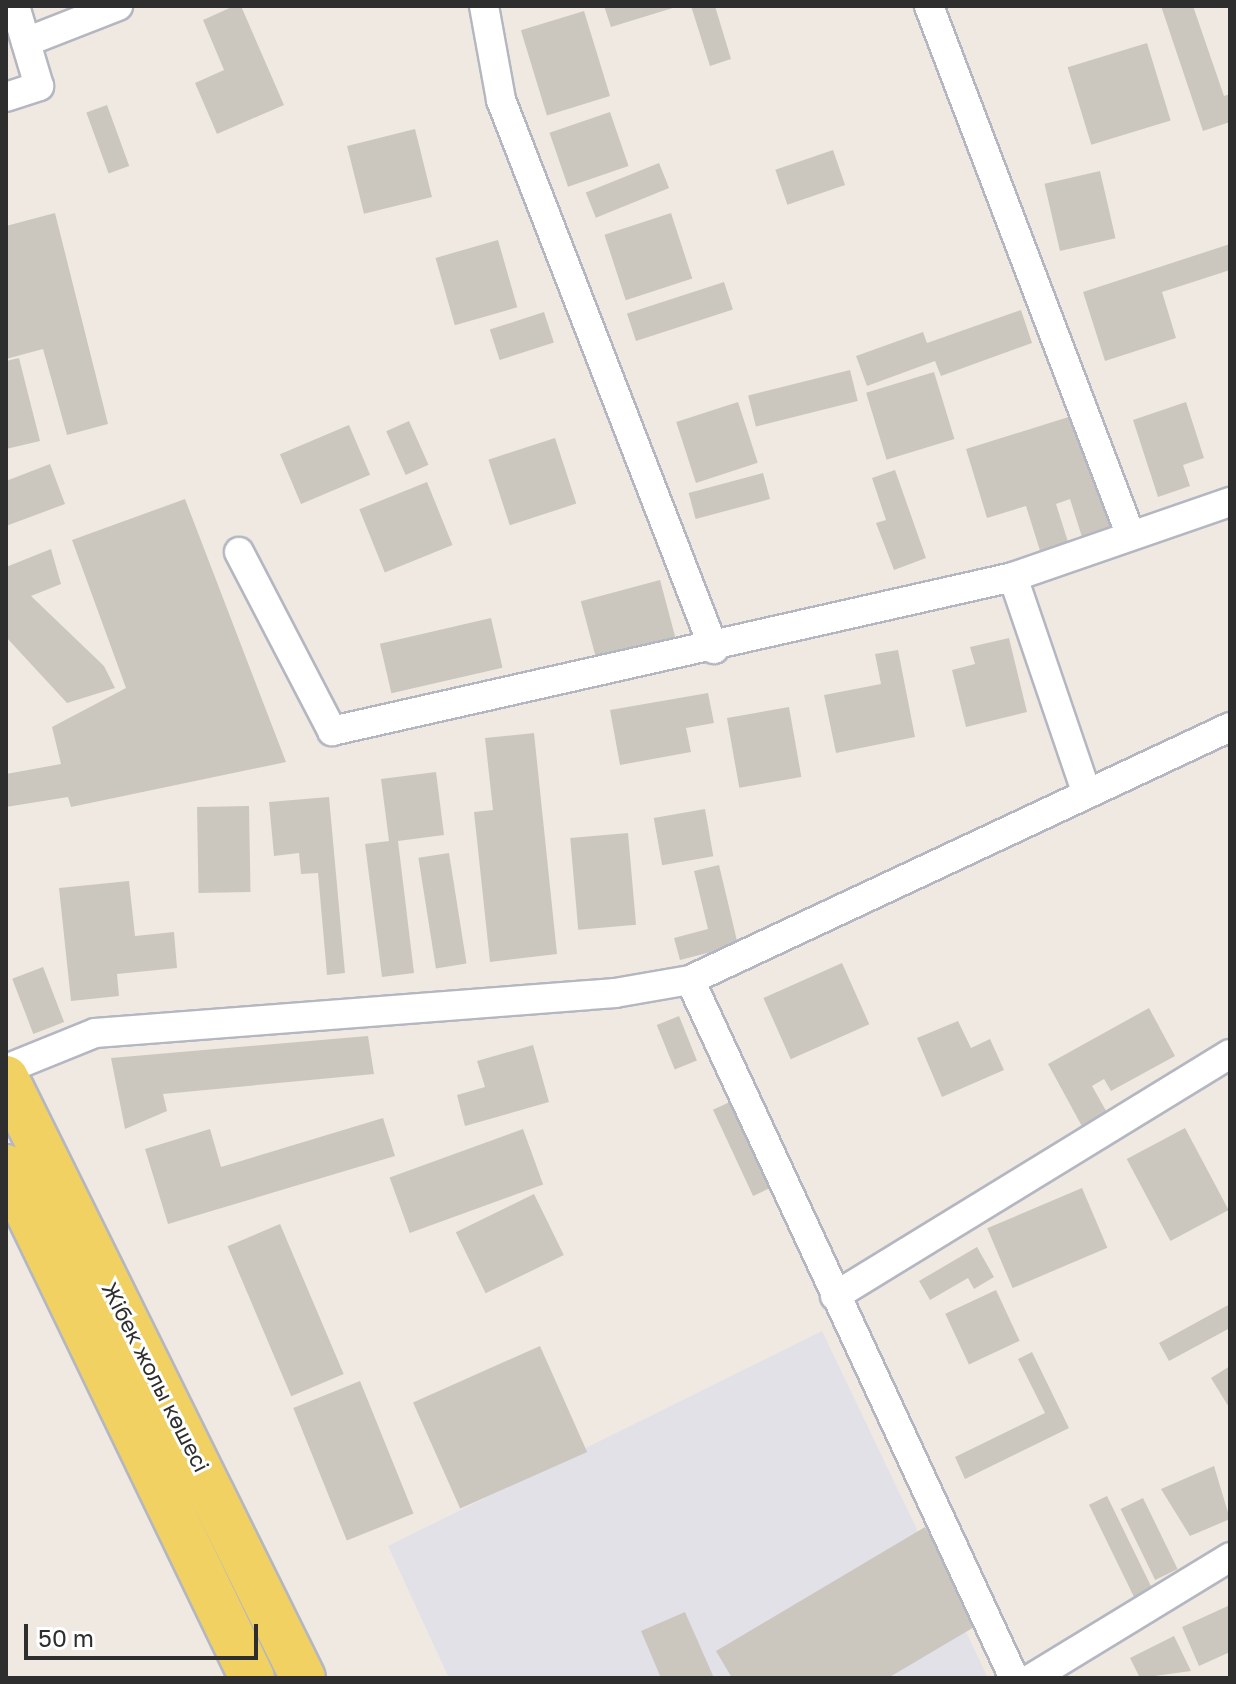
<!DOCTYPE html>
<html>
<head>
<meta charset="utf-8">
<style>
  body { margin:0 }
  #map { position:relative; width:1236px; height:1684px; overflow:hidden; background:#efe9e1; font-family:"Golos Text",sans-serif }
  div>[style] { position:absolute }
  [style*='--x'] { left:calc(var(--x)*1px); top:calc(var(--y)*1px); width:calc(var(--w)*1px); rotate:calc(var(--a)*1deg) }
  .industrial>* { inset:0; background:#e3e1e8 }
  .building>* { inset:0; background:#cbc7bf; transform-origin:0 0 }
  .roads { filter:drop-shadow(2px 0 #b4b7c1) drop-shadow(-2px 0 #b4b7c1) drop-shadow(0 2px #b4b7c1) drop-shadow(0 -2px #b4b7c1) }
  .minor>* { height:28px; margin:-14px; padding:0 14px; transform-origin:14px; border-radius:14px; background:#fff }
  .primary>* { height:44px; margin:-22px; padding:0 22px; transform-origin:22px; border-radius:22px; background:#f2d163 }
  span { translate:-50% -50%; white-space:nowrap; text-align:center; line-height:1.15; -webkit-text-stroke:6px #fff; paint-order:stroke }
  .street-label { font-size:22px; color:#2e2e2e }
  .frame { position:absolute; inset:0; border:8px solid #2e2e2e; pointer-events:none }
  .scale { position:absolute; left:24px; top:1624px; width:234px; height:36px; box-sizing:border-box; border:4px solid #2e2e2e; border-top:0; padding-left:10px; font-size:24px; line-height:28px; white-space:nowrap; color:#2e2e2e; -webkit-text-stroke:6px #fff; paint-order:stroke }
</style>
</head>
<body>
<div id="map">
  <div class="industrial">
    <i style="clip-path:polygon(822px 1331px,988px 1678px,449px 1678px,388px 1546px)"></i>
  </div>
  <div class="building">
    <i style="clip-path:polygon(234px 6px,241px 6px,284px 105px,217px 134px,195px 83px,224px 70px,203px 20px)"></i>
    <i style="clip-path:polygon(604px 6px,676px 6px,676px 7px,611px 27px)"></i>
    <i style="clip-path:polygon(691px 6px,715px 6px,731px 59px,710px 66px)"></i>
    <i style="clip-path:polygon(1161px 6px,1193px 6px,1224px 96px,1230px 94px,1230px 122px,1203px 131px)"></i>
    <i style="left:584px;top:11px;width:89px;height:66px;rotate:73deg"></i>
    <i style="left:1147px;top:43px;width:81px;height:83px;rotate:73deg"></i>
    <i style="left:107px;top:105px;width:65px;height:22px;rotate:70deg"></i>
    <i style="left:610px;top:112px;width:57px;height:64px;rotate:71deg"></i>
    <i style="left:415px;top:129px;width:70px;height:70px;rotate:76deg"></i>
    <i style="left:833px;top:150px;width:37px;height:61px;rotate:71deg"></i>
    <i style="left:659px;top:163px;width:27px;height:79px;rotate:68deg"></i>
    <i style="left:1100px;top:171px;width:69px;height:57px;rotate:77deg"></i>
    <i style="clip-path:polygon(55px 213px,108px 424px,67px 435px,43px 349px,6px 359px,6px 226px)"></i>
    <i style="left:671px;top:213px;width:69px;height:70px;rotate:72deg"></i>
    <i style="left:498px;top:240px;width:70px;height:65px;rotate:74deg"></i>
    <i style="clip-path:polygon(1230px 244px,1230px 270px,1162px 292px,1176px 338px,1105px 361px,1083px 292px)"></i>
    <i style="left:724px;top:282px;width:29px;height:102px;rotate:72deg"></i>
    <i style="clip-path:polygon(1021px 310px,1032px 343px,941px 376px,935px 361px,867px 386px,856px 356px,923px 332px,927px 343px)"></i>
    <i style="left:544px;top:312px;width:32px;height:57px;rotate:72deg"></i>
    <i style="clip-path:polygon(19px 358px,40px 441px,6px 449px,6px 361px)"></i>
    <i style="left:850px;top:370px;width:32px;height:105px;rotate:76deg"></i>
    <i style="left:934px;top:372px;width:70px;height:71px;rotate:73deg"></i>
    <i style="left:738px;top:402px;width:64px;height:65px;rotate:72deg"></i>
    <i style="clip-path:polygon(1186px 402px,1204px 458px,1183px 465px,1190px 486px,1158px 497px,1133px 420px)"></i>
    <i style="clip-path:polygon(1078px 414px,1112px 527px,1082px 537px,1070px 499px,1056px 504px,1070px 548px,1042px 557px,1026px 506px,987px 518px,966px 449px)"></i>
    <i style="left:409px;top:421px;width:48px;height:25px;rotate:66deg"></i>
    <i style="left:349px;top:425px;width:54px;height:75px;rotate:67deg"></i>
    <i style="left:555px;top:438px;width:69px;height:70px;rotate:72deg"></i>
    <i style="clip-path:polygon(50px 464px,65px 504px,6px 526px,6px 481px)"></i>
    <i style="clip-path:polygon(895px 470px,926px 558px,894px 570px,876px 523px,886px 520px,872px 478px)"></i>
    <i style="left:763px;top:473px;width:27px;height:77px;rotate:75deg"></i>
    <i style="left:427px;top:482px;width:68px;height:73px;rotate:68deg"></i>
    <i style="clip-path:polygon(185px 499px,286px 762px,71px 807px,68px 797px,6px 807px,6px 774px,61px 764px,52px 727px,126px 688px,72px 540px)"></i>
    <i style="clip-path:polygon(51px 549px,61px 584px,31px 596px,104px 666px,115px 688px,67px 703px,6px 637px,6px 567px)"></i>
    <i style="left:660px;top:580px;width:62px;height:82px;rotate:75deg"></i>
    <i style="left:491px;top:618px;width:51px;height:114px;rotate:77deg"></i>
    <i style="clip-path:polygon(1009px 638px,1027px 712px,966px 727px,952px 670px,975px 664px,970px 647px)"></i>
    <i style="clip-path:polygon(898px 650px,915px 737px,836px 753px,824px 695px,881px 684px,875px 654px)"></i>
    <i style="clip-path:polygon(708px 693px,714px 723px,686px 728px,691px 752px,620px 765px,610px 710px)"></i>
    <i style="left:789px;top:707px;width:71px;height:63px;rotate:80deg"></i>
    <i style="clip-path:polygon(534px 733px,557px 954px,490px 962px,474px 812px,493px 810px,485px 738px)"></i>
    <i style="clip-path:polygon(436px 772px,444px 835px,398px 841px,414px 973px,382px 977px,365px 844px,389px 841px,381px 779px)"></i>
    <i style="clip-path:polygon(329px 797px,345px 973px,327px 975px,318px 873px,301px 874px,299px 853px,274px 856px,269px 802px)"></i>
    <i style="left:249px;top:806px;width:86px;height:52px;rotate:89deg"></i>
    <i style="left:705px;top:809px;width:48px;height:52px;rotate:80deg"></i>
    <i style="left:628px;top:833px;width:92px;height:58px;rotate:85deg"></i>
    <i style="left:449px;top:853px;width:112px;height:31px;rotate:81deg"></i>
    <i style="clip-path:polygon(719px 865px,738px 945px,680px 960px,674px 938px,708px 929px,694px 871px)"></i>
    <i style="clip-path:polygon(129px 881px,135px 936px,174px 932px,177px 968px,117px 974px,119px 996px,71px 1001px,59px 888px)"></i>
    <i style="left:842px;top:963px;width:67px;height:86px;rotate:66deg"></i>
    <i style="left:43px;top:967px;width:59px;height:33px;rotate:69deg"></i>
    <i style="clip-path:polygon(1149px 1008px,1175px 1056px,1111px 1091px,1104px 1079px,1092px 1086px,1109px 1116px,1084px 1130px,1048px 1064px)"></i>
    <i style="left:679px;top:1016px;width:48px;height:24px;rotate:68deg"></i>
    <i style="clip-path:polygon(958px 1021px,971px 1048px,990px 1039px,1004px 1070px,942px 1097px,917px 1038px)"></i>
    <i style="clip-path:polygon(368px 1036px,374px 1074px,163px 1094px,167px 1111px,125px 1129px,111px 1058px)"></i>
    <i style="clip-path:polygon(533px 1045px,549px 1102px,465px 1126px,457px 1095px,485px 1087px,477px 1061px)"></i>
    <i style="left:732px;top:1101px;width:95px;height:21px;rotate:65deg"></i>
    <i style="clip-path:polygon(383px 1118px,395px 1156px,168px 1224px,145px 1149px,210px 1129px,221px 1167px)"></i>
    <i style="left:1185px;top:1128px;width:93px;height:66px;rotate:62deg"></i>
    <i style="left:523px;top:1129px;width:59px;height:142px;rotate:70deg"></i>
    <i style="left:1082px;top:1188px;width:65px;height:103px;rotate:67deg"></i>
    <i style="left:534px;top:1194px;width:68px;height:87px;rotate:64deg"></i>
    <i style="left:280px;top:1224px;width:163px;height:57px;rotate:67deg"></i>
    <i style="clip-path:polygon(977px 1247px,994px 1277px,974px 1289px,968px 1278px,930px 1300px,919px 1281px)"></i>
    <i style="left:996px;top:1290px;width:56px;height:56px;rotate:65deg"></i>
    <i style="clip-path:polygon(1230px 1304px,1230px 1328px,1169px 1361px,1159px 1343px)"></i>
    <i style="left:540px;top:1346px;width:116px;height:139px;rotate:66deg"></i>
    <i style="clip-path:polygon(1032px 1352px,1069px 1428px,965px 1479px,955px 1457px,1045px 1413px,1018px 1359px)"></i>
    <i style="clip-path:polygon(1230px 1366px,1230px 1409px,1211px 1378px)"></i>
    <i style="left:360px;top:1381px;width:143px;height:72px;rotate:68deg"></i>
    <i style="clip-path:polygon(1214px 1466px,1230px 1519px,1190px 1536px,1161px 1489px)"></i>
    <i style="left:1107px;top:1496px;width:103px;height:20px;rotate:64deg"></i>
    <i style="left:1143px;top:1498px;width:79px;height:25px;rotate:64deg"></i>
    <i style="clip-path:polygon(925px 1527px,981px 1623px,888px 1678px,732px 1678px,716px 1651px)"></i>
    <i style="clip-path:polygon(1230px 1605px,1230px 1652px,1199px 1666px,1182px 1627px)"></i>
    <i style="clip-path:polygon(685px 1612px,714px 1678px,661px 1678px,641px 1631px)"></i>
    <i style="clip-path:polygon(1174px 1636px,1191px 1671px,1140px 1678px,1130px 1658px)"></i>
  </div>
  <div class="roads">
    <div class="minor">
      <i style="--x:484;--y:6;--w:96;--a:79.7"></i>
      <i style="--x:501;--y:100;--w:589;--a:68.79"></i>
      <i style="--x:929;--y:6;--w:567;--a:69.14"></i>
      <i style="--x:26;--y:42;--w:99;--a:-21.4"></i>
      <i style="--x:6;--y:97;--w:35;--a:-18"></i>
      <i style="--x:39;--y:86;--w:84;--a:-106.7"></i>
      <i style="--x:239;--y:552;--w:202;--a:62.5"></i>
      <i style="--x:332;--y:731;--w:698;--a:-12.74"></i>
      <i style="--x:1013;--y:577;--w:230;--a:-19.1"></i>
      <i style="--x:1013;--y:577;--w:229;--a:71.2"></i>
      <i style="--x:690;--y:980;--w:770;--a:65.1"></i>
      <i style="--x:6;--y:1069;--w:96;--a:-22"></i>
      <i style="--x:95;--y:1033;--w:522;--a:-4.4"></i>
      <i style="--x:615;--y:993;--w:76;--a:-9.8"></i>
      <i style="--x:690;--y:980;--w:596;--a:-25.1"></i>
      <i style="--x:835;--y:1296;--w:463;--a:-31.5"></i>
      <i style="--x:1032;--y:1678;--w:232;--a:-31.4"></i>
    </div>
    <div class="primary">
      <i style="--x:6;--y:1078;--w:669;--a:63.66"></i>
      <i style="--x:6;--y:1167;--w:567;--a:64.29"></i>
    </div>
  </div>
  <div class="street-label">
    <span style="left:156px;top:1377px;rotate:63deg">Жібек жолы көшесі</span>
  </div>
  <div class="frame"></div>
  <div class="scale">50 m</div>
</div>
</body>
</html>
